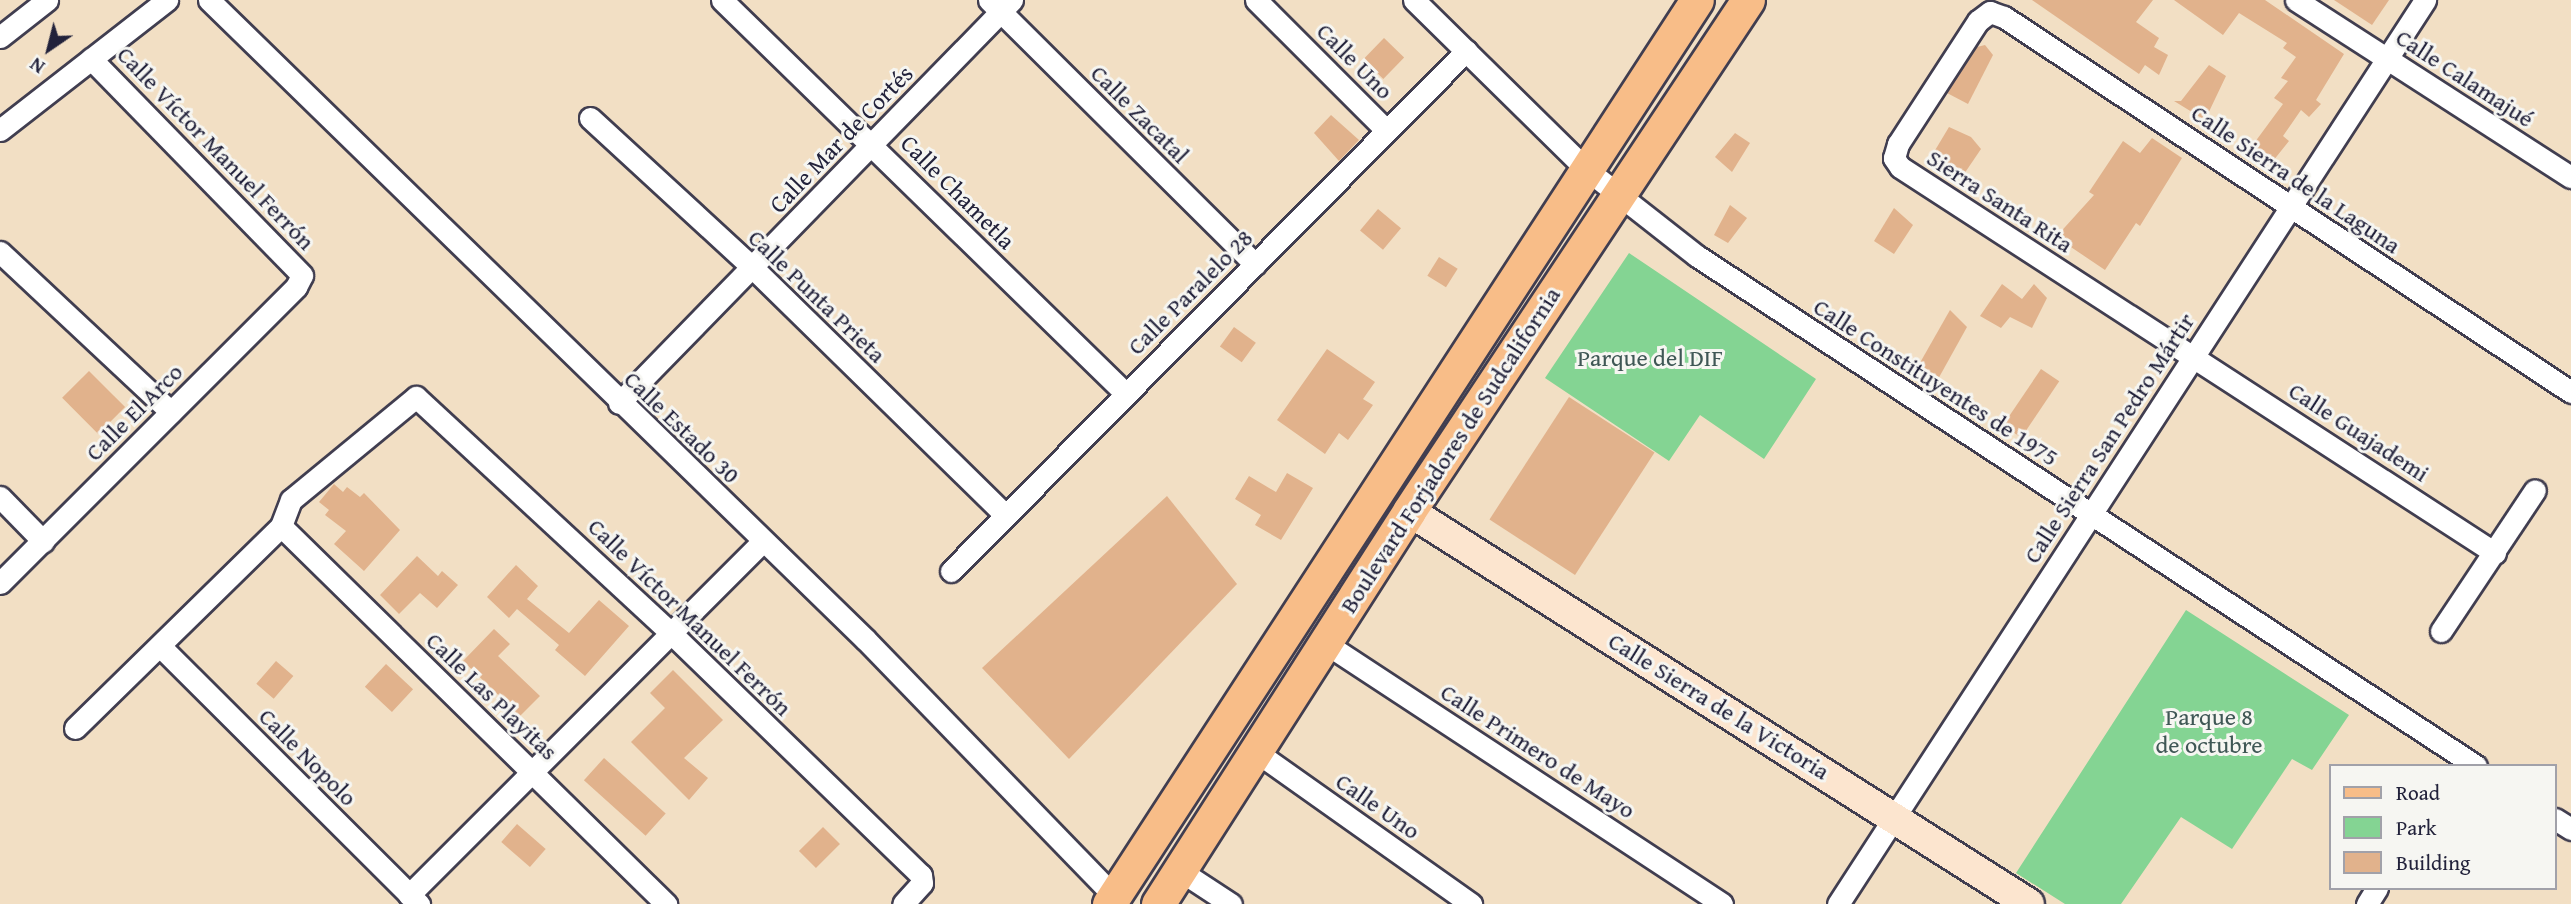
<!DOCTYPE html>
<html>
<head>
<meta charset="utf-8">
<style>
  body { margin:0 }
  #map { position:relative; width:2571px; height:904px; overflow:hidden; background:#f2dfc4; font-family:"Gentium Book Plus",serif }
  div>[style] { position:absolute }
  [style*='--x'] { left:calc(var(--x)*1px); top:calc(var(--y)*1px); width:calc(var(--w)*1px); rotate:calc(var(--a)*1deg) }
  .green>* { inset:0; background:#84d493 }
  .building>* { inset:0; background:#e1b28c; transform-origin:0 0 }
  .roads { filter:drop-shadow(2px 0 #413e50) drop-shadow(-2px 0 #413e50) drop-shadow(0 2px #413e50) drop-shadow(0 -2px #413e50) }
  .street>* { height:21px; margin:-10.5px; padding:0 10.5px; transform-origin:10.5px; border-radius:10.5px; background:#fff }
  .secondary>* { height:30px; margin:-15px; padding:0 15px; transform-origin:15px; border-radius:15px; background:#fce5cf }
  .primary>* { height:33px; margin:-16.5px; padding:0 16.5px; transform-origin:16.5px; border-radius:16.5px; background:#f8bd88 }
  span { translate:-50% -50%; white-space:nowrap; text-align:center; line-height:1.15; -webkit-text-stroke:6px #f6f6f2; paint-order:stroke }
  .street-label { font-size:24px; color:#22223b }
  .park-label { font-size:24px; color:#3f5755 }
  .legend { position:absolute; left:2329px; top:764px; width:228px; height:126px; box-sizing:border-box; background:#f6f6f2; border:2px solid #a1a1a9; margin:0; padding:9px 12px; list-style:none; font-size:21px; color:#22223b }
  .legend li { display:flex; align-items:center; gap:14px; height:35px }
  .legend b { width:35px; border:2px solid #a1a1a9 }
  .north { position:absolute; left:14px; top:14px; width:70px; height:70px; -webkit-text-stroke:5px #f6f6f2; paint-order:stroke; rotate:215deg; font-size:19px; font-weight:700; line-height:28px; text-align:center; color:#22223b }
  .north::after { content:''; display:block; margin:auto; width:24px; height:32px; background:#22223b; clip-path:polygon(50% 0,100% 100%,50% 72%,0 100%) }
</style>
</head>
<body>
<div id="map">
  <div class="green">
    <i style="clip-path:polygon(1629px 253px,1816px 379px,1764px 459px,1700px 415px,1669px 461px,1545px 378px)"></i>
    <i style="clip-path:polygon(2186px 610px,2349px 715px,2312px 770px,2292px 759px,2232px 849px,2181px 817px,2121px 904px,2065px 904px,2016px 873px)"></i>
  </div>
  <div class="building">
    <i style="clip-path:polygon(2032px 0,2153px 0,2136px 22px,2159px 38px,2154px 47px,2168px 55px,2159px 75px,2145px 65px,2139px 74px)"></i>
    <i style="clip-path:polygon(2174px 0,2265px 0,2344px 54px,2316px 100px,2321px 104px,2309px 117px,2301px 110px,2283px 136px,2289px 141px,2273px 161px,2252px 146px,2283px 104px,2274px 98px,2288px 81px,2281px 78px,2296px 57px,2283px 48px,2287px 43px,2239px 13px,2223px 35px)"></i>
    <i style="clip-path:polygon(2334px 0,2389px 0,2372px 25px)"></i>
    <i style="left:1384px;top:38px;width:28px;height:30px;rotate:44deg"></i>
    <i style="clip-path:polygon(1985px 45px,1993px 55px,1968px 104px,1947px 93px,1977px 47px)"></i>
    <i style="clip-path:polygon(2209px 65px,2226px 76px,2205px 120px,2174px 101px,2181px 101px)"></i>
    <i style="clip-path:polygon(1331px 115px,1359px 140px,1339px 161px,1314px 133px)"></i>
    <i style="clip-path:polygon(1949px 127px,1971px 137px,1981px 149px,1962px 177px,1931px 157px)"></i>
    <i style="clip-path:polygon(1735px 133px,1750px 143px,1732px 172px,1715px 157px)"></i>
    <i style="clip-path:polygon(2152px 138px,2182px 158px,2140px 226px,2136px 223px,2105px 270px,2056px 237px,2094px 195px,2089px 192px,2123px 141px,2140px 153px)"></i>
    <i style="clip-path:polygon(1730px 205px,1747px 218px,1728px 243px,1714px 235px)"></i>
    <i style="clip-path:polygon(1894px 208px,1913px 225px,1894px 254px,1874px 241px)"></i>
    <i style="left:1378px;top:209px;width:30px;height:28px;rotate:40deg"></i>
    <i style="left:1439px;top:257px;width:22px;height:22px;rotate:32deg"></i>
    <i style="clip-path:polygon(2002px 284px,2022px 299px,2034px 284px,2047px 298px,2032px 328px,2010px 317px,2001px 328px,1980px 316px)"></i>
    <i style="clip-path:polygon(1950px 310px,1967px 327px,1937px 381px,1917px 368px)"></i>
    <i style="left:1234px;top:327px;width:27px;height:24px;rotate:36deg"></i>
    <i style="clip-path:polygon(1327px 349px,1375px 382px,1363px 399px,1373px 405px,1348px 440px,1339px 433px,1325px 454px,1277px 420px)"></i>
    <i style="left:2041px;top:369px;width:22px;height:68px;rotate:34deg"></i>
    <i style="left:89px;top:371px;width:51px;height:38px;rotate:45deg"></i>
    <i style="left:1569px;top:397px;width:102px;height:146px;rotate:33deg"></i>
    <i style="clip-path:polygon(1287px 473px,1313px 488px,1281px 540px,1255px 525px,1261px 515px,1235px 499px,1249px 476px,1276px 492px)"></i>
    <i style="clip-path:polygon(334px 484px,343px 492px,347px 487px,360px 497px,364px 493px,400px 530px,364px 571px,334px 544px,346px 531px,325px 515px,329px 510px,319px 502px)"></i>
    <i style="clip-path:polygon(1167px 496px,1237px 584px,1069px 759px,982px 668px)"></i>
    <i style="clip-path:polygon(417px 556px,438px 576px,442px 571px,458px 585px,437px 608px,420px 593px,399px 614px,380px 595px)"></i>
    <i style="clip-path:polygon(516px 565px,538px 586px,527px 599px,569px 633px,599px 600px,629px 626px,585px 676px,555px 650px,559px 645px,517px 609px,509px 618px,487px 597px)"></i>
    <i style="clip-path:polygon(494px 629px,510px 644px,498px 656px,540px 696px,520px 716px,463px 661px)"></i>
    <i style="left:276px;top:661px;width:23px;height:30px;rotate:41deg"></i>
    <i style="left:386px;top:664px;width:37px;height:31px;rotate:43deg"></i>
    <i style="clip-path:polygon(673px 670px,723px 720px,684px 758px,708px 778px,689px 800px,631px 742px,665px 708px,650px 693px)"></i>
    <i style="left:604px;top:758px;width:83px;height:30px;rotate:42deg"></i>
    <i style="left:517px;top:824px;width:38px;height:24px;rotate:41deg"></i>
    <i style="left:823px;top:827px;width:24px;height:34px;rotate:45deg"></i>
  </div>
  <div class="roads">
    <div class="street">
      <i style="--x:209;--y:0;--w:917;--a:44.25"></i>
      <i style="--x:866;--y:640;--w:356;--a:45.9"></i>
      <i style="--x:722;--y:0;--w:563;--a:44.28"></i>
      <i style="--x:989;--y:0;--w:375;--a:44.8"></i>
      <i style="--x:1256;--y:0;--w:184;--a:45"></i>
      <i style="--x:1414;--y:0;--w:241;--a:44.5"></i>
      <i style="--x:1586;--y:169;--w:141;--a:38.1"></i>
      <i style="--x:1697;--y:256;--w:931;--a:33.21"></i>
      <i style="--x:2296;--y:0;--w:327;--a:32.8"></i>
      <i style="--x:0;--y:37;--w:60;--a:-38.2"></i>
      <i style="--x:590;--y:118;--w:220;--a:42.6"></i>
      <i style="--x:752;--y:267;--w:354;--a:44.4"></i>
      <i style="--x:0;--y:130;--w:212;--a:-37.9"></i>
      <i style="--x:0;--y:252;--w:234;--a:43.1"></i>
      <i style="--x:619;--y:403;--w:563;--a:-45.72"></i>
      <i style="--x:0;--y:497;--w:62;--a:45.7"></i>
      <i style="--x:281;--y:526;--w:540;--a:44.47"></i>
      <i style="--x:2495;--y:553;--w:709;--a:-147.03"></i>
      <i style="--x:1900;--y:167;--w:11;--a:-124"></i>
      <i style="--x:1894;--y:158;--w:15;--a:-74"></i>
      <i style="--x:1898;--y:144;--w:147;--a:-57"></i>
      <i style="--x:1978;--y:21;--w:15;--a:-37"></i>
      <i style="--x:1990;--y:12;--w:15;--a:20"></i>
      <i style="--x:2004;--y:17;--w:680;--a:33.48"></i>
      <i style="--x:951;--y:571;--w:732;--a:-45.28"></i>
      <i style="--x:0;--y:583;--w:419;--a:-45"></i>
      <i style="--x:296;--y:287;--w:13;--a:-63"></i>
      <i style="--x:302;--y:275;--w:302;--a:-134.3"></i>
      <i style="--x:2441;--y:631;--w:169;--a:-56.3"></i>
      <i style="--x:1325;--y:643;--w:475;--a:33.3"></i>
      <i style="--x:160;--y:646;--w:366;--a:44.9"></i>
      <i style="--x:75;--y:728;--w:289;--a:-44.4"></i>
      <i style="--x:281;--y:526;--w:28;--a:-69"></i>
      <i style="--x:291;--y:500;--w:162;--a:-39.5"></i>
      <i style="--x:416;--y:397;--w:347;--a:42.8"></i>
      <i style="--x:671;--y:633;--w:348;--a:44.1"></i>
      <i style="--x:921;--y:875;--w:8;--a:83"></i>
      <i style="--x:922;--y:883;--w:28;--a:132"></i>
      <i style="--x:1255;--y:751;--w:265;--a:35.3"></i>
      <i style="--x:2555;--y:819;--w:19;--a:32"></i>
      <i style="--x:1179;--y:870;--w:62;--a:33.2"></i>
      <i style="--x:409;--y:895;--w:499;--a:-45"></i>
      <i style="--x:1838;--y:904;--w:1078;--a:-57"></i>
      <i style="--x:2367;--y:904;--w:19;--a:-58"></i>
    </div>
    <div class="secondary">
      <i style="--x:1409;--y:511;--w:734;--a:32.37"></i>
    </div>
    <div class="primary">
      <i style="--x:1109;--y:904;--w:1078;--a:-56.96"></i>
      <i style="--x:1158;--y:904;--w:466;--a:-57.4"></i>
      <i style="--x:1409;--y:511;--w:613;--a:-56.44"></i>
    </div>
  </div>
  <div class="street-label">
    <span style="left:1355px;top:61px;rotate:45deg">Calle Uno</span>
    <span style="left:2465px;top:78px;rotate:33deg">Calle Calamajué</span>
    <span style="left:1140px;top:114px;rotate:45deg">Calle Zacatal</span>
    <span style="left:841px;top:139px;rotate:-46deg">Calle Mar de Cortés</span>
    <span style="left:216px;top:148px;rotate:46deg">Calle Víctor Manuel Ferrón</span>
    <span style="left:2296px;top:179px;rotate:34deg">Calle Sierra de la Laguna</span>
    <span style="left:958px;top:192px;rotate:45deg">Calle Chametla</span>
    <span style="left:2000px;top:201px;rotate:33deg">Sierra Santa Rita</span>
    <span style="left:1190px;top:292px;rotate:-45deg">Calle Paralelo 28</span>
    <span style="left:817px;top:296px;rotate:44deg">Calle Punta Prieta</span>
    <span style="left:1936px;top:382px;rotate:33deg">Calle Constituyentes de 1975</span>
    <span style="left:134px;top:412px;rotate:-45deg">Calle El Arco</span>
    <span style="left:682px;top:427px;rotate:44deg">Calle Estado 30</span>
    <span style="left:2359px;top:432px;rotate:33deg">Calle Guajademi</span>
    <span style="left:2109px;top:438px;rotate:-57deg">Calle Sierra San Pedro Mártir</span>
    <span style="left:1450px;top:450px;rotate:-57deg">Boulevard Forjadores de Sudcalifornia</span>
    <span style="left:690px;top:617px;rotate:44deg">Calle Víctor Manuel Ferrón</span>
    <span style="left:492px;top:696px;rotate:44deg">Calle Las Playitas</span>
    <span style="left:1719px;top:706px;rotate:32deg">Calle Sierra de la Victoria</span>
    <span style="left:1538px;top:751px;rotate:33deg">Calle Primero de Mayo</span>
    <span style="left:308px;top:757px;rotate:45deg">Calle Nopolo</span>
    <span style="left:1378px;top:806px;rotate:35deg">Calle Uno</span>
  </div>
  <div class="park-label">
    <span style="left:1650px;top:358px">Parque del DIF</span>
    <span style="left:2209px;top:731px">Parque 8<br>de octubre</span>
  </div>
  <ul class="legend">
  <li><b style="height:9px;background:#f8bd88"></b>Road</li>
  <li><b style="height:19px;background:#84d493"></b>Park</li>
  <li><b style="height:19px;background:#e1b28c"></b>Building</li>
  </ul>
  <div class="north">N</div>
</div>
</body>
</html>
